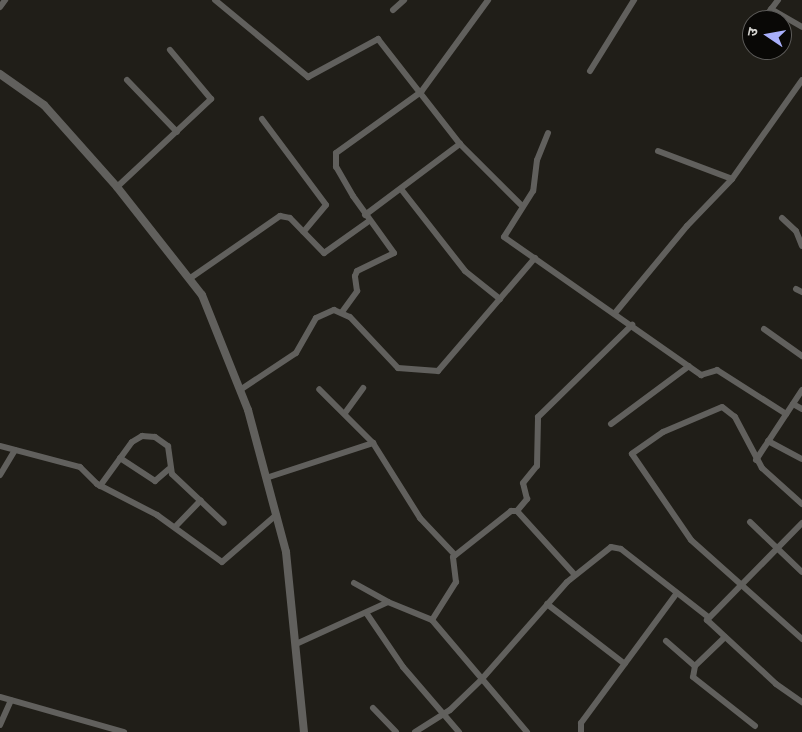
<!DOCTYPE html>
<html>
<head>
<meta charset="utf-8">
<style>
  body { margin:0 }
  #map { position:relative; width:802px; height:732px; overflow:hidden; background:#201e18; font-family:"Varela Round","Noto Sans Devanagari",sans-serif }
  div>[style] { position:absolute }
  [style*='--x'] { left:calc(var(--x)*1px); top:calc(var(--y)*1px); width:calc(var(--w)*1px); rotate:calc(var(--a)*1deg) }
  .minor>* { height:6px; margin:-3px; padding:0 3px; transform-origin:3px; border-radius:3px; background:#61605d }
  .tertiary>* { height:8px; margin:-4px; padding:0 4px; transform-origin:4px; border-radius:4px; background:#61605d }
  span { translate:-50% -50%; white-space:nowrap; text-align:center; line-height:1.15; -webkit-text-stroke:4.5px #090806; paint-order:stroke }
  .north { position:absolute; left:742px; top:10px; width:50px; height:50px; box-sizing:border-box; background:#090806; border:1px solid #5b5a58; border-radius:50%; rotate:282deg; font-size:14px; font-weight:700; line-height:20px; text-align:center; color:#d7d6d2 }
  .north::after { content:''; display:block; margin:auto; width:18px; height:22px; background:#a9b0fc; clip-path:polygon(50% 0,100% 100%,50% 72%,0 100%) }
</style>
</head>
<body>
<div id="map">
  <div class="minor">
    <i style="--x:215;--y:0;--w:121;--a:39.6"></i>
    <i style="--x:308;--y:77;--w:80;--a:-28.5"></i>
    <i style="--x:378;--y:39;--w:133;--a:52"></i>
    <i style="--x:460;--y:144;--w:88;--a:45"></i>
    <i style="--x:0;--y:7;--w:9;--a:-54"></i>
    <i style="--x:771;--y:9;--w:36;--a:30"></i>
    <i style="--x:393;--y:10;--w:15;--a:-42"></i>
    <i style="--x:763;--y:20;--w:25;--a:-53"></i>
    <i style="--x:749;--y:40;--w:5;--a:-53"></i>
    <i style="--x:590;--y:71;--w:84;--a:-58.2"></i>
    <i style="--x:127;--y:80;--w:72;--a:46.1"></i>
    <i style="--x:262;--y:119;--w:107;--a:53.3"></i>
    <i style="--x:326;--y:205;--w:35;--a:130"></i>
    <i style="--x:548;--y:133;--w:29;--a:112"></i>
    <i style="--x:537;--y:160;--w:31;--a:97"></i>
    <i style="--x:533;--y:191;--w:54;--a:122.2"></i>
    <i style="--x:504;--y:237;--w:241;--a:35"></i>
    <i style="--x:701;--y:375;--w:17;--a:-17"></i>
    <i style="--x:717;--y:370;--w:82;--a:32.5"></i>
    <i style="--x:658;--y:151;--w:79;--a:20.7"></i>
    <i style="--x:117;--y:187;--w:129;--a:-43.1"></i>
    <i style="--x:211;--y:99;--w:64;--a:-129.9"></i>
    <i style="--x:401;--y:189;--w:104;--a:52"></i>
    <i style="--x:465;--y:271;--w:45;--a:38.7"></i>
    <i style="--x:365;--y:215;--w:119;--a:-36.8"></i>
    <i style="--x:782;--y:218;--w:19;--a:43"></i>
    <i style="--x:796;--y:231;--w:16;--a:68"></i>
    <i style="--x:189;--y:279;--w:111;--a:-34.7"></i>
    <i style="--x:280;--y:216;--w:10;--a:11"></i>
    <i style="--x:290;--y:218;--w:49;--a:45.8"></i>
    <i style="--x:324;--y:253;--w:55;--a:-35.4"></i>
    <i style="--x:796;--y:289;--w:7;--a:27"></i>
    <i style="--x:342;--y:312;--w:26;--a:-54"></i>
    <i style="--x:357;--y:291;--w:15;--a:-98"></i>
    <i style="--x:355;--y:276;--w:5;--a:-68"></i>
    <i style="--x:357;--y:271;--w:41;--a:-25.9"></i>
    <i style="--x:394;--y:253;--w:70;--a:-125.7"></i>
    <i style="--x:353;--y:196;--w:34;--a:-120"></i>
    <i style="--x:336;--y:167;--w:14;--a:-90"></i>
    <i style="--x:336;--y:153;--w:105;--a:-35.7"></i>
    <i style="--x:421;--y:92;--w:114;--a:-53.9"></i>
    <i style="--x:615;--y:313;--w:113;--a:-50.4"></i>
    <i style="--x:687;--y:226;--w:65;--a:-46.2"></i>
    <i style="--x:732;--y:179;--w:121;--a:-54.7"></i>
    <i style="--x:764;--y:329;--w:47;--a:35.4"></i>
    <i style="--x:240;--y:390;--w:67;--a:-33.5"></i>
    <i style="--x:296;--y:353;--w:40;--a:-60.3"></i>
    <i style="--x:316;--y:318;--w:20;--a:-24"></i>
    <i style="--x:334;--y:310;--w:17;--a:24"></i>
    <i style="--x:350;--y:317;--w:70;--a:46.7"></i>
    <i style="--x:398;--y:368;--w:40;--a:4.3"></i>
    <i style="--x:438;--y:371;--w:149;--a:-49.4"></i>
    <i style="--x:793;--y:404;--w:10;--a:29"></i>
    <i style="--x:345;--y:413;--w:31;--a:-54"></i>
    <i style="--x:611;--y:424;--w:97;--a:-36.6"></i>
    <i style="--x:768;--y:441;--w:38;--a:28"></i>
    <i style="--x:373;--y:443;--w:89;--a:57.9"></i>
    <i style="--x:420;--y:518;--w:51;--a:46.6"></i>
    <i style="--x:0;--y:446;--w:83;--a:14.7"></i>
    <i style="--x:80;--y:467;--w:24;--a:45"></i>
    <i style="--x:97;--y:484;--w:68;--a:27.3"></i>
    <i style="--x:157;--y:515;--w:80;--a:35.9"></i>
    <i style="--x:222;--y:562;--w:72;--a:-41"></i>
    <i style="--x:120;--y:458;--w:42;--a:33.3"></i>
    <i style="--x:155;--y:481;--w:18;--a:-41"></i>
    <i style="--x:756;--y:460;--w:84;--a:-56.7"></i>
    <i style="--x:0;--y:475;--w:29;--a:-59"></i>
    <i style="--x:266;--y:478;--w:113;--a:-18.1"></i>
    <i style="--x:373;--y:443;--w:76;--a:-135"></i>
    <i style="--x:100;--y:486;--w:54;--a:-54"></i>
    <i style="--x:132;--y:442;--w:12;--a:-31"></i>
    <i style="--x:142;--y:436;--w:13;--a:4"></i>
    <i style="--x:155;--y:437;--w:16;--a:35"></i>
    <i style="--x:168;--y:446;--w:28;--a:82"></i>
    <i style="--x:172;--y:474;--w:71;--a:43.3"></i>
    <i style="--x:802;--y:504;--w:54;--a:-138"></i>
    <i style="--x:762;--y:468;--w:58;--a:-117.9"></i>
    <i style="--x:735;--y:417;--w:16;--a:-142"></i>
    <i style="--x:722;--y:407;--w:64;--a:157"></i>
    <i style="--x:663;--y:432;--w:38;--a:145"></i>
    <i style="--x:632;--y:454;--w:104;--a:55.5"></i>
    <i style="--x:691;--y:540;--w:149;--a:41.7"></i>
    <i style="--x:517;--y:511;--w:16;--a:-50"></i>
    <i style="--x:527;--y:499;--w:16;--a:-104"></i>
    <i style="--x:523;--y:483;--w:22;--a:-51"></i>
    <i style="--x:537;--y:466;--w:49;--a:-88.8"></i>
    <i style="--x:538;--y:417;--w:132;--a:-44.4"></i>
    <i style="--x:750;--y:522;--w:72;--a:43.9"></i>
    <i style="--x:802;--y:523;--w:136;--a:134.4"></i>
    <i style="--x:707;--y:620;--w:94;--a:42.8"></i>
    <i style="--x:776;--y:684;--w:32;--a:35"></i>
    <i style="--x:175;--y:527;--w:37;--a:-46"></i>
    <i style="--x:354;--y:583;--w:39;--a:29"></i>
    <i style="--x:547;--y:604;--w:98;--a:37.6"></i>
    <i style="--x:367;--y:614;--w:64;--a:55.8"></i>
    <i style="--x:403;--y:667;--w:86;--a:49.3"></i>
    <i style="--x:432;--y:620;--w:147;--a:49.7"></i>
    <i style="--x:725;--y:637;--w:42;--a:136"></i>
    <i style="--x:695;--y:666;--w:11;--a:100"></i>
    <i style="--x:693;--y:677;--w:79;--a:38.3"></i>
    <i style="--x:666;--y:641;--w:38;--a:41"></i>
    <i style="--x:296;--y:644;--w:101;--a:-24.5"></i>
    <i style="--x:388;--y:602;--w:48;--a:22.2"></i>
    <i style="--x:432;--y:620;--w:45;--a:-57.7"></i>
    <i style="--x:456;--y:582;--w:25;--a:-97"></i>
    <i style="--x:453;--y:557;--w:74;--a:-38.4"></i>
    <i style="--x:511;--y:511;--w:6;--a:0"></i>
    <i style="--x:517;--y:511;--w:86;--a:47.8"></i>
    <i style="--x:0;--y:697;--w:129;--a:15.8"></i>
    <i style="--x:373;--y:708;--w:33;--a:46"></i>
    <i style="--x:0;--y:725;--w:27;--a:-66"></i>
    <i style="--x:415;--y:732;--w:41;--a:-32.2"></i>
    <i style="--x:450;--y:710;--w:43;--a:-44.1"></i>
    <i style="--x:481;--y:680;--w:130;--a:-48.7"></i>
    <i style="--x:567;--y:582;--w:56;--a:-38.5"></i>
    <i style="--x:611;--y:547;--w:10;--a:11"></i>
    <i style="--x:621;--y:549;--w:110;--a:38"></i>
    <i style="--x:581;--y:732;--w:9;--a:-90"></i>
    <i style="--x:581;--y:723;--w:160;--a:-53.6"></i>
  </div>
  <div class="tertiary">
    <i style="--x:0;--y:74;--w:54;--a:35.2"></i>
    <i style="--x:44;--y:105;--w:110;--a:48.3"></i>
    <i style="--x:117;--y:187;--w:137;--a:51.8"></i>
    <i style="--x:202;--y:295;--w:124;--a:68.2"></i>
    <i style="--x:248;--y:410;--w:147;--a:75"></i>
    <i style="--x:286;--y:552;--w:181;--a:84.3"></i>
  </div>
  <div class="north">उ</div>
</div>
</body>
</html>
